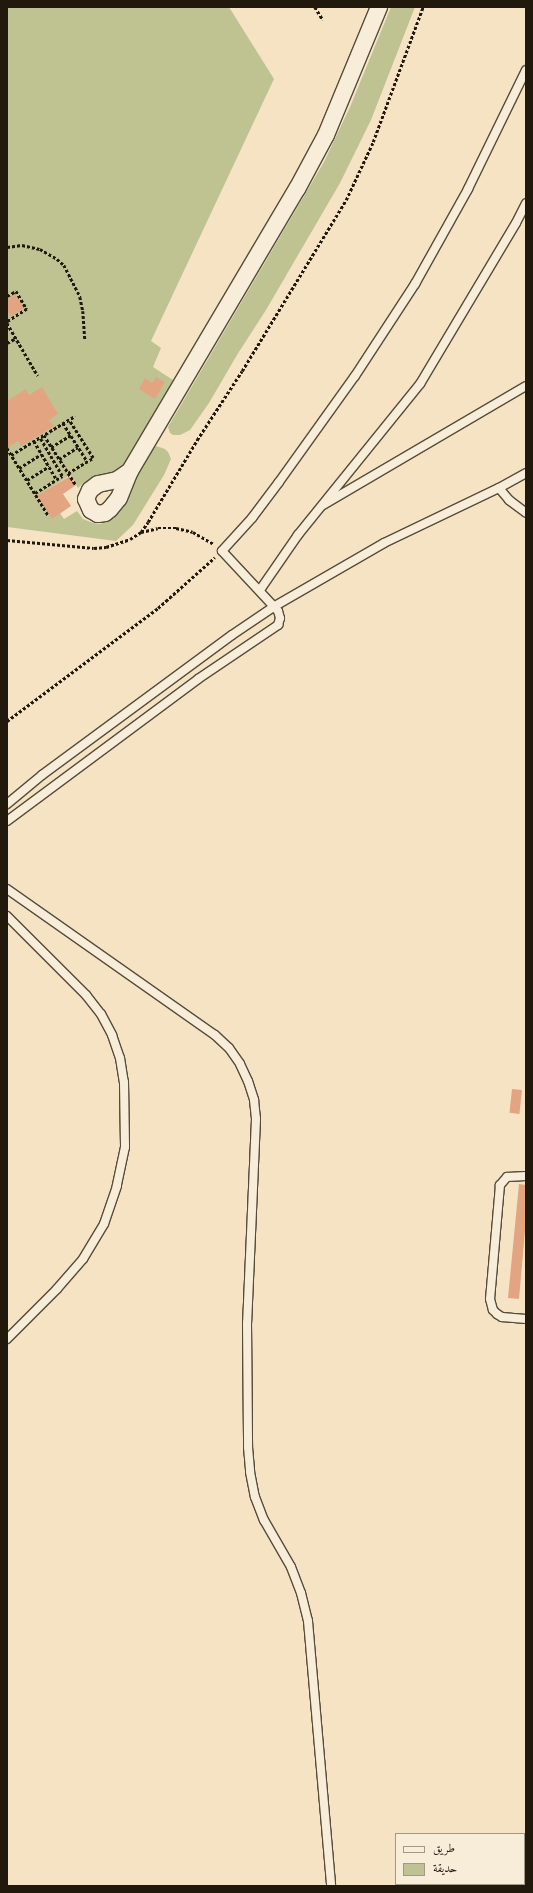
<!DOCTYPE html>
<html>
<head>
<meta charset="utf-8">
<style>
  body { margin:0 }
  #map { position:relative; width:533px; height:1893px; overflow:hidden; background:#f5e3c4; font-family:"Old Standard TT",Amiri,serif }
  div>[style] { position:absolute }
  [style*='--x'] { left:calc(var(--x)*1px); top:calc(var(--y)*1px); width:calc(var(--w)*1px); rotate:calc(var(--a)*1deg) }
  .green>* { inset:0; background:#bfc392 }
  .building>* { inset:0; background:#e3a482; transform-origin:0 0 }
  .path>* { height:2.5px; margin-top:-1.25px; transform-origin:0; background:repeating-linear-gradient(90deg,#21190c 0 3px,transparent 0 5px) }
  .roads { filter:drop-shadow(1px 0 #564c3a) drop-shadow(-1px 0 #564c3a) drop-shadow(0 1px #564c3a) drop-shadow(0 -1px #564c3a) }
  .lane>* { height:8px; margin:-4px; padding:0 4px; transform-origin:4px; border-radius:4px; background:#f8edd9 }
  .street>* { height:16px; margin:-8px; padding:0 8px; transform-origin:8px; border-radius:8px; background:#f8edd9 }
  span { translate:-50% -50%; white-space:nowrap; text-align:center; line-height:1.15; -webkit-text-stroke:3px #f8edd9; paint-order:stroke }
  .frame { position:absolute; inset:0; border:8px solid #21190c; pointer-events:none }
  .legend { position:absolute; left:395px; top:1833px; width:130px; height:52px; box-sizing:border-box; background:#f8edd9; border:1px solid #a29887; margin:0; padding:5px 7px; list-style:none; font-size:12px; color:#21190c }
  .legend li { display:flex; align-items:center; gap:8px; height:20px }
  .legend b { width:20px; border:1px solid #a29887 }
</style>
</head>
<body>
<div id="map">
  <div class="green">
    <i style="clip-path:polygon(7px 7px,229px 7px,274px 79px,151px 341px,161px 348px,153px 367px,176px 382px,124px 468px,117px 474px,93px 479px,83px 483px,78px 488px,70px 475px,37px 497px,52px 518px,60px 513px,64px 519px,77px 511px,83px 519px,93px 523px,100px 524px,109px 521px,128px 494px,151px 451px,156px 446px,165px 449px,168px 452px,171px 459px,164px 475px,133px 525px,116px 541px,7px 527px)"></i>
    <i style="clip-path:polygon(391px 7px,415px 7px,371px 120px,340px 183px,266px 310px,237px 355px,209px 403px,190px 430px,180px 435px,173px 435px,170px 433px,168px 427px,324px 162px,350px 107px)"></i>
  </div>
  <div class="building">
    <i style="clip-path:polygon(15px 294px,24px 308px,11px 316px,7px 310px,7px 300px)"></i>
    <i style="clip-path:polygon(156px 377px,165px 382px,155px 399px,139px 389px,145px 378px,152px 383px)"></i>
    <i style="clip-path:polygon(42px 387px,58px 414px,49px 420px,54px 426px,21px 446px,18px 441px,7px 448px,7px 401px,26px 389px,29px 395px)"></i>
    <i style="clip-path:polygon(70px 476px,76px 485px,63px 494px,71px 506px,52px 519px,37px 496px)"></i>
    <i style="left:512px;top:1089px;width:10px;height:24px;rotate:6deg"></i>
    <i style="clip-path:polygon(519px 1184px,526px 1185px,526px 1219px,519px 1299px,508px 1298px)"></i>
  </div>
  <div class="path">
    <i style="--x:315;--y:7;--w:15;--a:58"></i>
    <i style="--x:7;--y:247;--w:15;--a:-8"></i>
    <i style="--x:22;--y:245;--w:18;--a:13"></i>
    <i style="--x:40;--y:249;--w:20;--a:30"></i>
    <i style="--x:57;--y:259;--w:9;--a:41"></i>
    <i style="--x:64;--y:265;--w:36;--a:63"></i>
    <i style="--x:80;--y:297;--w:14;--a:78"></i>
    <i style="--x:83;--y:311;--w:29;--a:86"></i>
    <i style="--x:7;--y:296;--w:10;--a:-29"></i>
    <i style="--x:16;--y:291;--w:21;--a:59"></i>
    <i style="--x:27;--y:309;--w:24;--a:147"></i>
    <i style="--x:7;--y:323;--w:61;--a:59.7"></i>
    <i style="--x:7;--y:343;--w:10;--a:-29"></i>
    <i style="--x:63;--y:423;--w:45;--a:57.7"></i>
    <i style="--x:44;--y:435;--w:59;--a:57.4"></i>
    <i style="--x:34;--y:441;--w:45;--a:59.5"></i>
    <i style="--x:51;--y:447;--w:23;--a:-31"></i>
    <i style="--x:7;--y:448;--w:79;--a:58.5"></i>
    <i style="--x:11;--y:455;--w:75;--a:-31.4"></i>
    <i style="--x:59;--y:459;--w:22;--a:-32"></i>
    <i style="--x:19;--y:468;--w:26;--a:-32"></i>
    <i style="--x:68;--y:473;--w:29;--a:-31"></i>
    <i style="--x:93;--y:458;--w:45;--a:-122.3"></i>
    <i style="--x:27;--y:480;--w:26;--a:-32"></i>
    <i style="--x:35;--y:493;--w:32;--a:-32"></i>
    <i style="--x:62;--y:476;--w:44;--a:-120.1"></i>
    <i style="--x:141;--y:532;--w:17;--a:-13"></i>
    <i style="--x:158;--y:528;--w:18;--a:0"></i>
    <i style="--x:176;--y:528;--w:17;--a:13"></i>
    <i style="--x:193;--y:532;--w:24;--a:30"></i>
    <i style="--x:7;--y:540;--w:87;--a:5.3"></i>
    <i style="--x:94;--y:548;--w:12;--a:-5"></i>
    <i style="--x:106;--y:547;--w:25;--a:-18"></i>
    <i style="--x:130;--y:539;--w:13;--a:-32"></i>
    <i style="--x:141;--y:532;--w:12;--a:-55"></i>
    <i style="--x:148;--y:522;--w:96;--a:-59.1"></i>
    <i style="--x:197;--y:440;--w:82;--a:-56.9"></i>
    <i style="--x:242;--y:371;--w:200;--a:-58.7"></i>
    <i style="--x:346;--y:200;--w:64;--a:-65"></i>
    <i style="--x:373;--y:142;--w:144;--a:-69.7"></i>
    <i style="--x:7;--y:721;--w:189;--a:-36.8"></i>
    <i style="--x:158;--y:608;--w:76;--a:-41.8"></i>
  </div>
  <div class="roads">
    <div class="lane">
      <i style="--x:499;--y:488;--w:16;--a:50"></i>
      <i style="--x:509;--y:500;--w:21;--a:37"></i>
      <i style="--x:323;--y:505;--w:235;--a:-30.4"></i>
      <i style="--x:260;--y:590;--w:67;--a:-55.4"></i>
      <i style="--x:298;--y:535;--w:194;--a:-51.1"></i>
      <i style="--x:420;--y:384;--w:187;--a:-59.2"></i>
      <i style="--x:516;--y:223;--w:22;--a:-63"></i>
      <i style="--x:7;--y:804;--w:45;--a:-39.6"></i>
      <i style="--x:42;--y:775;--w:236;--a:-36.4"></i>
      <i style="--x:232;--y:635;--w:52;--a:-34"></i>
      <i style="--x:275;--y:606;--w:126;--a:-30"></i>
      <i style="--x:384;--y:543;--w:127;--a:-25.6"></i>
      <i style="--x:499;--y:488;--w:31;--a:-29"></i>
      <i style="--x:7;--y:821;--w:238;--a:-36.6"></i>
      <i style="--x:198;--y:679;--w:97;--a:-34"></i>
      <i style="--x:278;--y:625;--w:7;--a:-74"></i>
      <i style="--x:280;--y:618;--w:7;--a:-106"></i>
      <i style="--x:278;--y:611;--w:82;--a:-133"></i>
      <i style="--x:222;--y:551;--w:45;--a:-47.7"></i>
      <i style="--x:252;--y:518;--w:45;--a:-53.1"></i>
      <i style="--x:279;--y:482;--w:130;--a:-54.4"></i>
      <i style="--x:355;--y:376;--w:110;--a:-56.9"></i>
      <i style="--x:415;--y:284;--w:109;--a:-60.8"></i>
      <i style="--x:468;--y:189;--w:132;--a:-64"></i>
      <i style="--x:7;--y:889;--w:254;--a:35.1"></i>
      <i style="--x:215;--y:1035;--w:19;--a:43"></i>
      <i style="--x:229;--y:1048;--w:19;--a:55"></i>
      <i style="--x:240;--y:1064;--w:19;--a:65"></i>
      <i style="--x:248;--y:1081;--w:20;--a:72"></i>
      <i style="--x:254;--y:1100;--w:19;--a:84"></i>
      <i style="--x:256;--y:1119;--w:204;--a:92.5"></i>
      <i style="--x:247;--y:1323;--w:124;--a:89.5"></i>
      <i style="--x:248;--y:1447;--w:25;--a:85"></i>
      <i style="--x:250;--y:1472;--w:25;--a:79"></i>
      <i style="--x:255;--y:1497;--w:25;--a:69"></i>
      <i style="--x:264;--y:1520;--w:54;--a:60.1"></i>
      <i style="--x:291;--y:1567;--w:28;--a:69"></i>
      <i style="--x:301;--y:1593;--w:29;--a:76"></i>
      <i style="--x:308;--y:1621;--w:266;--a:85"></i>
      <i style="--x:7;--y:916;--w:112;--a:45"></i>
      <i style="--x:86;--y:995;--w:24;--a:52"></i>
      <i style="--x:101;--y:1014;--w:24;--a:62"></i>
      <i style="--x:112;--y:1035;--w:24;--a:71"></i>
      <i style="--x:120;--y:1058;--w:24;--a:81"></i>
      <i style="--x:124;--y:1082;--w:65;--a:89.1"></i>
      <i style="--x:125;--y:1147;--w:40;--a:102"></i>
      <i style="--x:117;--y:1186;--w:40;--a:108.9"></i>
      <i style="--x:104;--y:1224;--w:41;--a:121"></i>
      <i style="--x:83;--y:1259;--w:40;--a:131"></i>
      <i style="--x:57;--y:1289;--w:71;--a:135"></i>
      <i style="--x:526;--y:1176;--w:19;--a:177"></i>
      <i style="--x:507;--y:1177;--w:11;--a:131"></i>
      <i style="--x:500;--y:1185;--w:114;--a:95"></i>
      <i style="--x:490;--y:1299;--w:11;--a:75"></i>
      <i style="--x:493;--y:1310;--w:6;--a:45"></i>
      <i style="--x:497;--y:1314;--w:6;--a:31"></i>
      <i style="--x:502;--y:1317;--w:24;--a:5"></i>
    </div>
    <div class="street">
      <i style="--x:130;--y:471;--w:16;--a:145"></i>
      <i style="--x:117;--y:480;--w:19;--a:168"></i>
      <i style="--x:98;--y:484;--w:10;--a:143"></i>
      <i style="--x:90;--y:490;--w:10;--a:114"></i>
      <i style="--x:86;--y:499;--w:12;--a:66"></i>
      <i style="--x:91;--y:510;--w:8;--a:30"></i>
      <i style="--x:98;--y:514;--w:7;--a:-8"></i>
      <i style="--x:105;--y:513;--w:6;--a:-39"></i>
      <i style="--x:110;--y:509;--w:14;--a:-51"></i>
      <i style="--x:119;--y:498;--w:29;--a:-68"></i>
      <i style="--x:130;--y:471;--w:328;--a:-59.4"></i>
      <i style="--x:297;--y:189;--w:61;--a:-61.8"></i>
      <i style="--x:326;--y:135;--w:139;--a:-67.5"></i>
    </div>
  </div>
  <div class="frame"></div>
  <ul class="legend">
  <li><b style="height:5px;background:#f8edd9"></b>طريق</li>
  <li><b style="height:11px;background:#bfc392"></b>حديقة</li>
  </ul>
</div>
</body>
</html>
